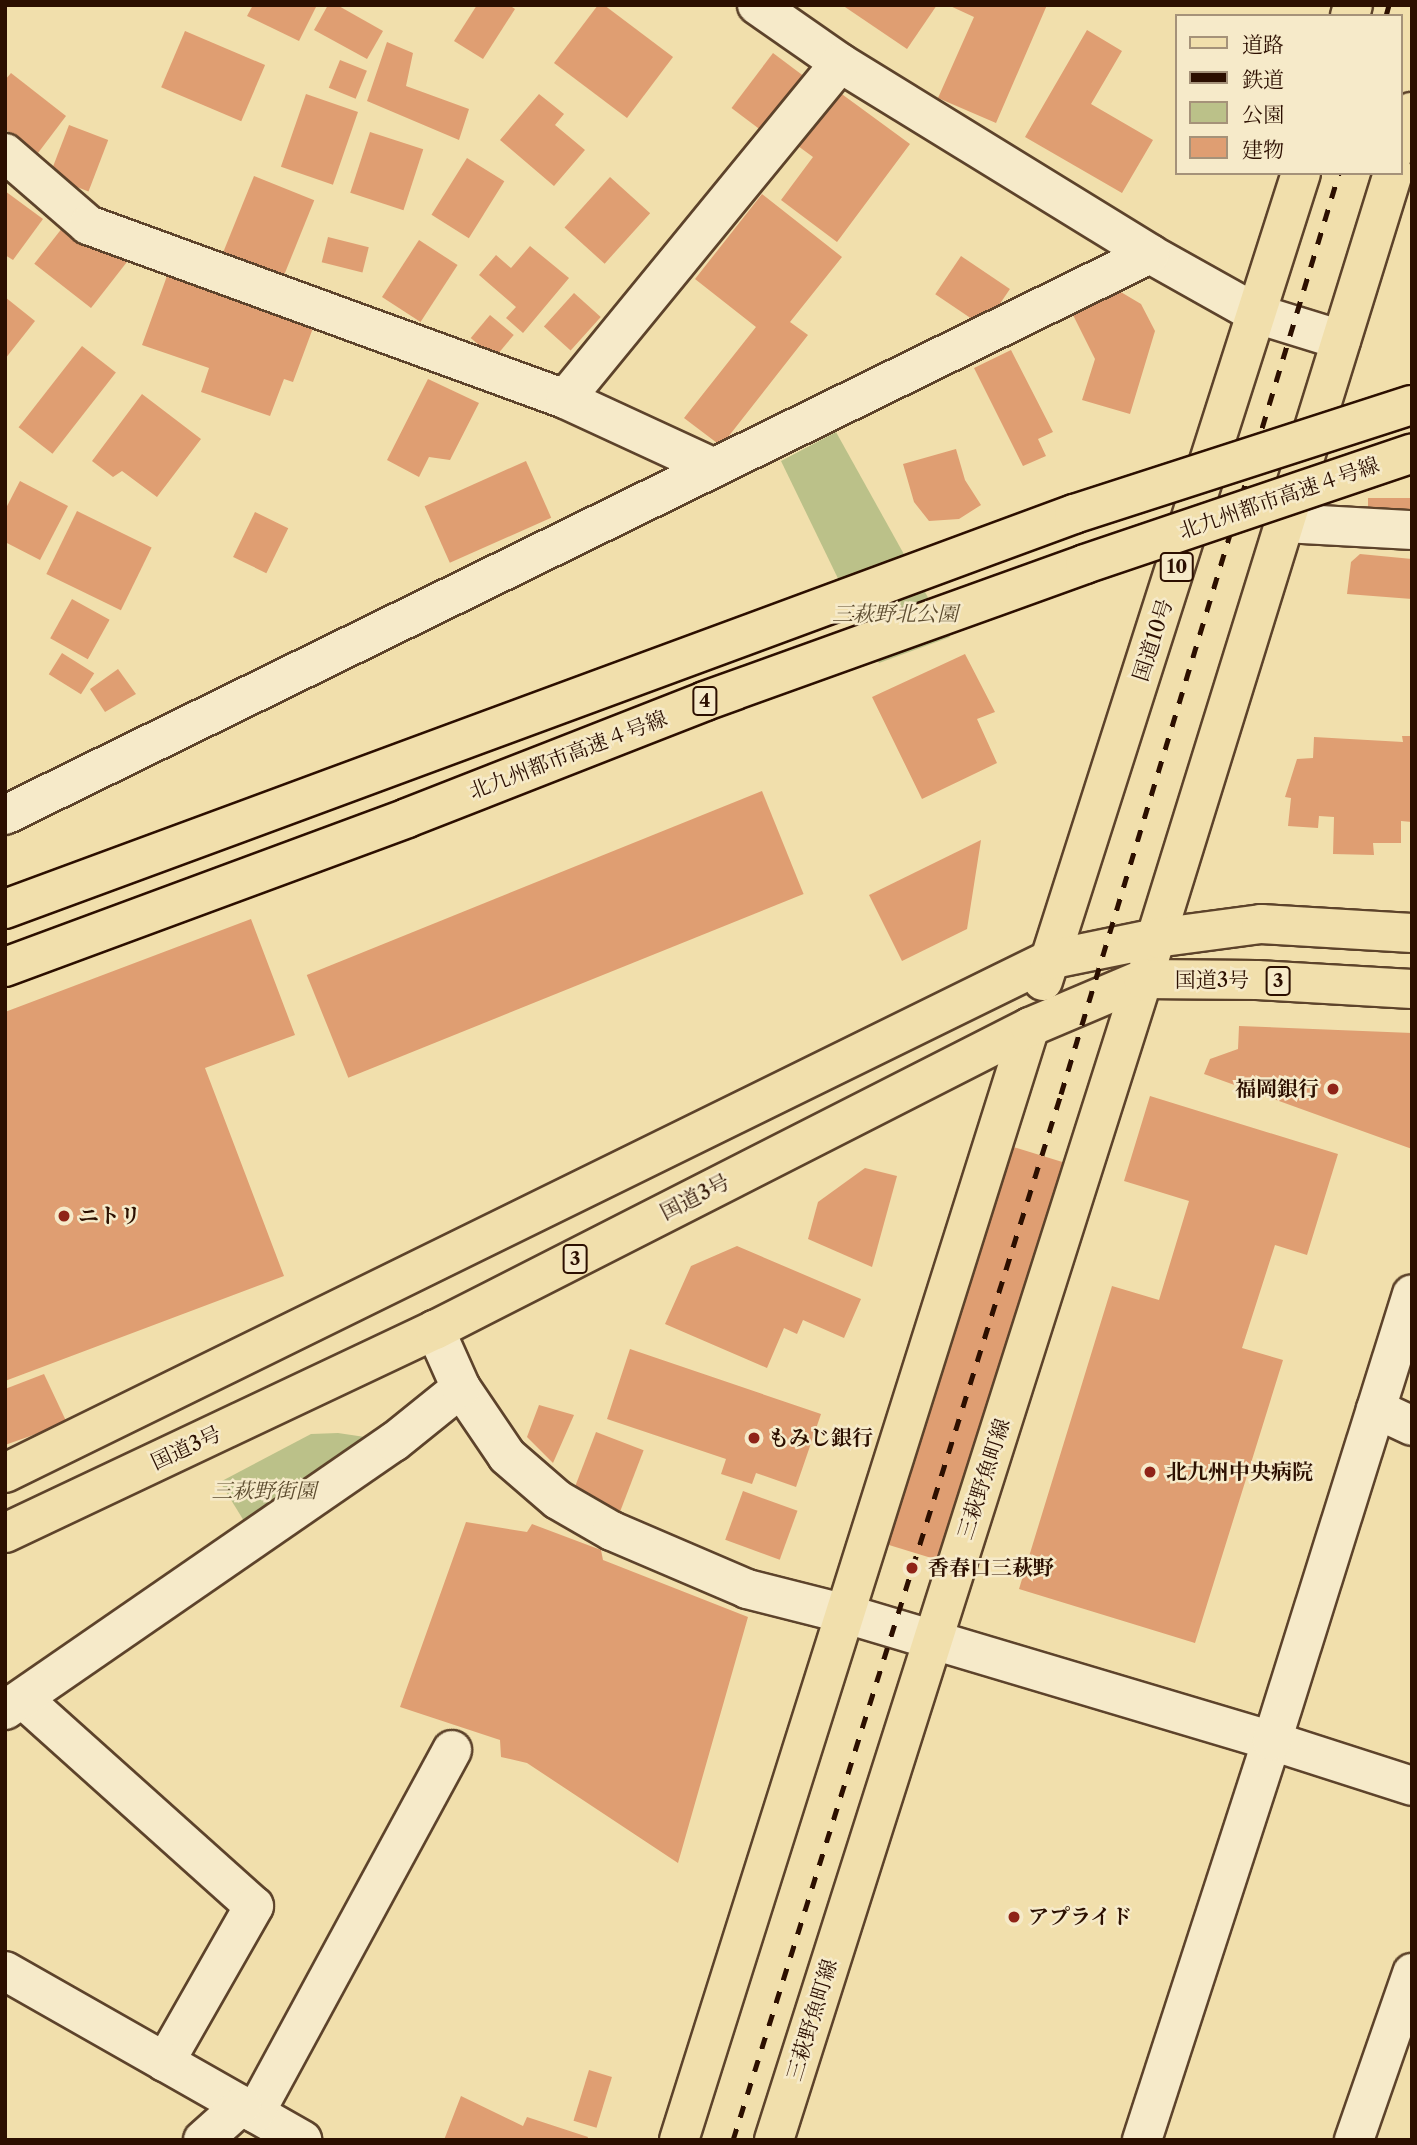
<!DOCTYPE html>
<html>
<head>
<meta charset="utf-8">
<style>
  body { margin:0 }
  #map { position:relative; width:1417px; height:2145px; overflow:hidden; background:#f1dfac; font-family:"Libre Caslon Text","Noto Serif JP",serif }
  div>[style] { position:absolute }
  [style*='--x'] { left:calc(var(--x)*1px); top:calc(var(--y)*1px); width:calc(var(--w)*1px); rotate:calc(var(--a)*1deg) }
  .green>* { inset:0; background:#bbc189 }
  .building>* { inset:0; background:#df9e72; transform-origin:0 0 }
  .roads { filter:drop-shadow(2px 0 #5d432b) drop-shadow(-2px 0 #5d432b) drop-shadow(0 2px #5d432b) drop-shadow(0 -2px #5d432b) }
  .minor>* { height:38px; margin:-19px; padding:0 19px; transform-origin:19px; border-radius:19px; background:#f6eac9 }
  .major>* { height:38px; margin:-19px; padding:0 19px; transform-origin:19px; border-radius:19px; background:#f1dfac }
  .highway>* { height:38px; margin:-19px; padding:0 19px; transform-origin:19px; border-radius:19px; background:#f1dfac }
  .rail>* { height:5px; margin-top:-2.5px; transform-origin:0; background:repeating-linear-gradient(90deg,#2c0f00 0 12px,transparent 0 24px) }
  .bridges { filter:drop-shadow(2px 0 #2c0f00) drop-shadow(-2px 0 #2c0f00) drop-shadow(0 2px #2c0f00) drop-shadow(0 -2px #2c0f00) }
  .highway-bridge>* { height:38px; margin:-19px; padding:0 19px; transform-origin:19px; border-radius:19px; background:#f1dfac }
  .dots>* { width:19px; height:19px; translate:-50% -50%; box-sizing:border-box; border:4px solid #f6eac9; border-radius:50% }
  span { translate:-50% -50%; white-space:nowrap; text-align:center; line-height:1.15; -webkit-text-stroke:5px #f6eac9; paint-order:stroke }
  .shield-label span { padding:2px 5px; background:#f6eac9; border:2px solid; border-radius:5px; -webkit-text-stroke-width:0 }
  .shield-label { font-size:19px; color:#2c0f00; font-weight:700 }
  .street-label { font-size:21px; color:#2c0f00 }
  .park-label { font-size:21px; color:#5e4d30; font-style:italic }
  .poi-label { font-size:21px; color:#2c0f00; font-weight:700 }
  .right { translate:-100% -50%; text-align:right }
  .left { translate:0 -50%; text-align:left }
  .frame { position:absolute; inset:0; border:7px solid #2c0f00; pointer-events:none }
  .legend { position:absolute; left:1175px; top:14px; width:228px; height:161px; box-sizing:border-box; background:#f6eac9; border:2px solid #a59279; margin:0; padding:9px 12px; list-style:none; font-size:21px; color:#2c0f00 }
  .legend li { display:flex; align-items:center; gap:14px; height:35px }
  .legend b { width:35px; border:2px solid #a59279 }
</style>
</head>
<body>
<div id="map">
  <div class="green">
    <i style="clip-path:polygon(836px 432px,950px 637px,879px 663px,781px 461px)"></i>
    <i style="clip-path:polygon(338px 1433px,385px 1440px,252px 1534px,220px 1482px,311px 1434px)"></i>
  </div>
  <div class="building">
    <i style="clip-path:polygon(253px 5px,317px 5px,299px 41px,247px 16px)"></i>
    <i style="clip-path:polygon(328px 5px,337px 5px,383px 31px,367px 59px,314px 30px)"></i>
    <i style="clip-path:polygon(477px 5px,509px 5px,515px 9px,483px 59px,454px 41px)"></i>
    <i style="clip-path:polygon(598px 5px,604px 5px,673px 57px,627px 118px,554px 63px)"></i>
    <i style="clip-path:polygon(842px 5px,937px 5px,907px 49px)"></i>
    <i style="clip-path:polygon(948px 5px,1047px 5px,996px 123px,938px 98px,974px 17px)"></i>
    <i style="clip-path:polygon(1087px 30px,1122px 51px,1091px 104px,1153px 140px,1122px 193px,1025px 137px)"></i>
    <i style="left:185px;top:31px;width:87px;height:61px;rotate:23deg"></i>
    <i style="clip-path:polygon(387px 42px,413px 53px,406px 86px,469px 109px,459px 140px,367px 101px)"></i>
    <i style="left:773px;top:53px;width:45px;height:69px;rotate:37deg"></i>
    <i style="left:340px;top:60px;width:29px;height:30px;rotate:22deg"></i>
    <i style="clip-path:polygon(11px 73px,66px 116px,38px 153px,5px 129px,5px 80px)"></i>
    <i style="clip-path:polygon(839px 92px,910px 144px,837px 242px,781px 200px,813px 157px,798px 146px)"></i>
    <i style="left:306px;top:94px;width:55px;height:77px;rotate:19deg"></i>
    <i style="clip-path:polygon(539px 94px,564px 114px,555px 125px,585px 150px,554px 186px,500px 140px)"></i>
    <i style="left:69px;top:125px;width:42px;height:55px;rotate:21deg"></i>
    <i style="left:370px;top:132px;width:56px;height:64px;rotate:18deg"></i>
    <i style="left:467px;top:158px;width:44px;height:67px;rotate:32deg"></i>
    <i style="left:254px;top:176px;width:65px;height:87px;rotate:22deg"></i>
    <i style="left:610px;top:177px;width:54px;height:68px;rotate:42deg"></i>
    <i style="clip-path:polygon(5px 191px,43px 219px,13px 260px,5px 255px)"></i>
    <i style="clip-path:polygon(762px 194px,842px 257px,790px 322px,808px 335px,721px 446px,684px 418px,756px 327px,695px 279px)"></i>
    <i style="left:70px;top:218px;width:72px;height:58px;rotate:38deg"></i>
    <i style="left:328px;top:237px;width:42px;height:26px;rotate:14deg"></i>
    <i style="left:419px;top:240px;width:46px;height:68px;rotate:33deg"></i>
    <i style="clip-path:polygon(530px 246px,569px 278px,523px 333px,506px 318px,516px 307px,479px 275px,496px 255px,511px 268px)"></i>
    <i style="left:961px;top:256px;width:59px;height:46px;rotate:34deg"></i>
    <i style="clip-path:polygon(167px 276px,313px 328px,293px 382px,284px 379px,270px 416px,201px 392px,209px 368px,142px 345px)"></i>
    <i style="clip-path:polygon(1109px 285px,1141px 304px,1155px 331px,1130px 414px,1082px 400px,1095px 359px,1073px 315px)"></i>
    <i style="left:574px;top:293px;width:36px;height:45px;rotate:42deg"></i>
    <i style="clip-path:polygon(5px 297px,35px 321px,5px 359px)"></i>
    <i style="left:490px;top:315px;width:31px;height:30px;rotate:40deg"></i>
    <i style="left:82px;top:346px;width:43px;height:103px;rotate:38deg"></i>
    <i style="clip-path:polygon(1011px 350px,1053px 432px,1038px 439px,1046px 456px,1023px 466px,974px 368px)"></i>
    <i style="clip-path:polygon(428px 379px,479px 403px,450px 460px,429px 457px,419px 477px,387px 460px)"></i>
    <i style="clip-path:polygon(142px 394px,201px 439px,157px 497px,122px 471px,113px 477px,92px 461px)"></i>
    <i style="clip-path:polygon(956px 449px,965px 480px,981px 505px,959px 519px,929px 521px,914px 502px,903px 464px)"></i>
    <i style="left:526px;top:461px;width:62px;height:111px;rotate:66deg"></i>
    <i style="clip-path:polygon(20px 481px,68px 506px,40px 560px,5px 542px,5px 510px)"></i>
    <i style="left:1412px;top:498px;width:18px;height:44px;rotate:90deg"></i>
    <i style="left:77px;top:511px;width:83px;height:70px;rotate:26deg"></i>
    <i style="left:255px;top:512px;width:37px;height:50px;rotate:26deg"></i>
    <i style="clip-path:polygon(1360px 554px,1412px 559px,1412px 599px,1347px 594px,1351px 562px)"></i>
    <i style="left:72px;top:599px;width:43px;height:45px;rotate:29deg"></i>
    <i style="left:62px;top:653px;width:38px;height:25px;rotate:32deg"></i>
    <i style="clip-path:polygon(965px 654px,995px 712px,977px 719px,997px 763px,922px 799px,872px 697px)"></i>
    <i style="clip-path:polygon(118px 669px,136px 694px,105px 712px,90px 689px)"></i>
    <i style="clip-path:polygon(1402px 736px,1412px 736px,1412px 822px,1401px 821px,1401px 843px,1373px 843px,1374px 855px,1333px 854px,1334px 817px,1319px 816px,1318px 828px,1288px 826px,1291px 798px,1285px 797px,1297px 759px,1313px 758px,1314px 737px,1403px 742px)"></i>
    <i style="left:762px;top:791px;width:111px;height:491px;rotate:68deg"></i>
    <i style="clip-path:polygon(981px 840px,967px 929px,902px 961px,869px 895px)"></i>
    <i style="clip-path:polygon(251px 919px,295px 1035px,205px 1068px,284px 1276px,5px 1381px,5px 1012px)"></i>
    <i style="clip-path:polygon(1239px 1026px,1412px 1033px,1412px 1149px,1204px 1074px,1210px 1059px,1238px 1049px)"></i>
    <i style="clip-path:polygon(1150px 1096px,1338px 1154px,1307px 1255px,1275px 1245px,1242px 1348px,1283px 1360px,1195px 1643px,1019px 1589px,1112px 1286px,1159px 1300px,1189px 1201px,1124px 1181px)"></i>
    <i style="left:984px;top:1138px;width:116px;height:417px;rotate:17deg"></i>
    <i style="clip-path:polygon(865px 1168px,897px 1176px,872px 1267px,808px 1239px,818px 1202px)"></i>
    <i style="clip-path:polygon(737px 1246px,861px 1299px,844px 1338px,803px 1320px,797px 1334px,784px 1328px,767px 1368px,665px 1324px,691px 1266px)"></i>
    <i style="clip-path:polygon(630px 1349px,821px 1414px,796px 1487px,756px 1473px,752px 1484px,721px 1474px,726px 1459px,607px 1419px)"></i>
    <i style="clip-path:polygon(44px 1374px,67px 1423px,5px 1445px,5px 1389px)"></i>
    <i style="clip-path:polygon(539px 1405px,574px 1415px,553px 1463px,527px 1437px)"></i>
    <i style="left:596px;top:1432px;width:51px;height:65px;rotate:21deg"></i>
    <i style="left:743px;top:1491px;width:58px;height:52px;rotate:20deg"></i>
    <i style="clip-path:polygon(466px 1522px,527px 1532px,532px 1524px,601px 1550px,603px 1560px,748px 1617px,678px 1863px,527px 1763px,501px 1757px,500px 1740px,400px 1707px)"></i>
    <i style="left:589px;top:2070px;width:24px;height:53px;rotate:17deg"></i>
    <i style="clip-path:polygon(461px 2096px,523px 2126px,527px 2117px,588px 2137px,587px 2140px,444px 2140px)"></i>
  </div>
  <div class="roads">
    <div class="minor">
      <i style="--x:757;--y:5;--w:101;--a:34.9"></i>
      <i style="--x:840;--y:63;--w:364;--a:31.6"></i>
      <i style="--x:1150;--y:254;--w:123;--a:29.3"></i>
      <i style="--x:1257;--y:314;--w:88;--a:17.2"></i>
      <i style="--x:5;--y:153;--w:110;--a:40.9"></i>
      <i style="--x:88;--y:225;--w:508;--a:20.04"></i>
      <i style="--x:565;--y:399;--w:164;--a:24.8"></i>
      <i style="--x:565;--y:399;--w:434;--a:-50.7"></i>
      <i style="--x:1285;--y:523;--w:127;--a:3.2"></i>
      <i style="--x:5;--y:815;--w:1275;--a:-26.1"></i>
      <i style="--x:461;--y:1388;--w:82;--a:55.9"></i>
      <i style="--x:507;--y:1456;--w:67;--a:40.8"></i>
      <i style="--x:558;--y:1500;--w:62;--a:29.9"></i>
      <i style="--x:612;--y:1531;--w:147;--a:23.2"></i>
      <i style="--x:747;--y:1589;--w:102;--a:14.2"></i>
      <i style="--x:846;--y:1614;--w:445;--a:16.6"></i>
      <i style="--x:1272;--y:1741;--w:147;--a:17.8"></i>
      <i style="--x:1376;--y:1409;--w:40;--a:25"></i>
      <i style="--x:23;--y:1699;--w:310;--a:41.9"></i>
      <i style="--x:254;--y:1906;--w:180;--a:119.7"></i>
      <i style="--x:5;--y:1710;--w:472;--a:-34.6"></i>
      <i style="--x:394;--y:1442;--w:86;--a:-38.9"></i>
      <i style="--x:461;--y:1388;--w:64;--a:-114.1"></i>
      <i style="--x:5;--y:1971;--w:342;--a:29.6"></i>
      <i style="--x:255;--y:2113;--w:413;--a:-61.5"></i>
      <i style="--x:203;--y:2140;--w:52;--a:-41.9"></i>
      <i style="--x:1142;--y:2140;--w:420;--a:-72"></i>
      <i style="--x:1272;--y:1741;--w:468;--a:-72.6"></i>
      <i style="--x:1354;--y:2140;--w:177;--a:-70.8"></i>
    </div>
    <div class="major">
      <i style="--x:679;--y:2140;--w:1167;--a:-72.5"></i>
      <i style="--x:774;--y:2140;--w:1218;--a:-72.37"></i>
    </div>
    <div class="highway">
      <i style="--x:1350;--y:16;--w:11;--a:-75"></i>
      <i style="--x:1401;--y:146;--w:36;--a:-72"></i>
      <i style="--x:1149;--y:960;--w:824;--a:-72.77"></i>
      <i style="--x:1043;--y:981;--w:848;--a:-72.29"></i>
      <i style="--x:5;--y:1473;--w:1163;--a:-26.17"></i>
      <i style="--x:1049;--y:960;--w:109;--a:-11.6"></i>
      <i style="--x:1156;--y:938;--w:106;--a:-7.6"></i>
      <i style="--x:1261;--y:924;--w:151;--a:3.4"></i>
      <i style="--x:5;--y:1533;--w:476;--a:-25.3"></i>
      <i style="--x:435;--y:1330;--w:668;--a:-26.99"></i>
      <i style="--x:1030;--y:1027;--w:123;--a:-23"></i>
      <i style="--x:1143;--y:979;--w:114;--a:0.5"></i>
      <i style="--x:1257;--y:980;--w:155;--a:3.3"></i>
    </div>
  </div>
  <div class="rail">
    <i style="--x:1386;--y:16;--w:11;--a:-75"></i>
    <i style="--x:733;--y:2140;--w:1096;--a:-72.59"></i>
    <i style="--x:1061;--y:1094;--w:962;--a:-73.2"></i>
  </div>
  <div class="bridges">
    <div class="highway-bridge">
      <i style="--x:5;--y:909;--w:1140;--a:-20.28"></i>
      <i style="--x:1074;--y:514;--w:355;--a:-17.9"></i>
      <i style="--x:5;--y:967;--w:429;--a:-20.3"></i>
      <i style="--x:407;--y:818;--w:320;--a:-21.4"></i>
      <i style="--x:705;--y:701;--w:404;--a:-19.8"></i>
      <i style="--x:1085;--y:564;--w:345;--a:-18.7"></i>
    </div>
  </div>
  <div class="dots">
    <i style="left:1333px;top:1089px;background:#8f2418"></i>
    <i style="left:64px;top:1216px;background:#8f2418"></i>
    <i style="left:754px;top:1438px;background:#8f2418"></i>
    <i style="left:1150px;top:1472px;background:#8f2418"></i>
    <i style="left:912px;top:1568px;background:#8f2418"></i>
    <i style="left:1014px;top:1917px;background:#8f2418"></i>
  </div>
  <div class="shield-label">
    <span style="left:1177px;top:567px">10</span>
    <span style="left:705px;top:701px">4</span>
    <span style="left:1278px;top:981px">3</span>
    <span style="left:575px;top:1259px">3</span>
  </div>
  <div class="street-label">
    <span style="left:1279px;top:498px;rotate:-19deg">北九州都市高速４号線</span>
    <span style="left:1153px;top:640px;rotate:-72deg">国道10号</span>
    <span style="left:568px;top:755px;rotate:-21deg">北九州都市高速４号線</span>
    <span style="left:1212px;top:980px">国道3号</span>
    <span style="left:695px;top:1197px;rotate:-27deg">国道3号</span>
    <span style="left:186px;top:1448px;rotate:-25deg">国道3号</span>
    <span style="left:984px;top:1479px;rotate:-72deg">三萩野魚町線</span>
    <span style="left:812px;top:2020px;rotate:-73deg">三萩野魚町線</span>
  </div>
  <div class="park-label">
    <span style="left:895px;top:614px">三萩野北公園</span>
    <span style="left:264px;top:1491px">三萩野街園</span>
  </div>
  <div class="poi-label">
    <span class="right" style="left:1319px;top:1089px">福岡銀行</span>
    <span class="left" style="left:78px;top:1216px">ニトリ</span>
    <span class="left" style="left:768px;top:1438px">もみじ銀行</span>
    <span class="left" style="left:1166px;top:1472px">北九州中央病院</span>
    <span class="left" style="left:928px;top:1568px">香春口三萩野</span>
    <span class="left" style="left:1028px;top:1917px">アプライド</span>
  </div>
  <div class="frame"></div>
  <ul class="legend">
  <li><b style="height:9px;background:#f1dfac"></b>道路</li>
  <li><b style="height:9px;background:#2c0f00"></b>鉄道</li>
  <li><b style="height:19px;background:#bbc189"></b>公園</li>
  <li><b style="height:19px;background:#df9e72"></b>建物</li>
  </ul>
</div>
</body>
</html>
